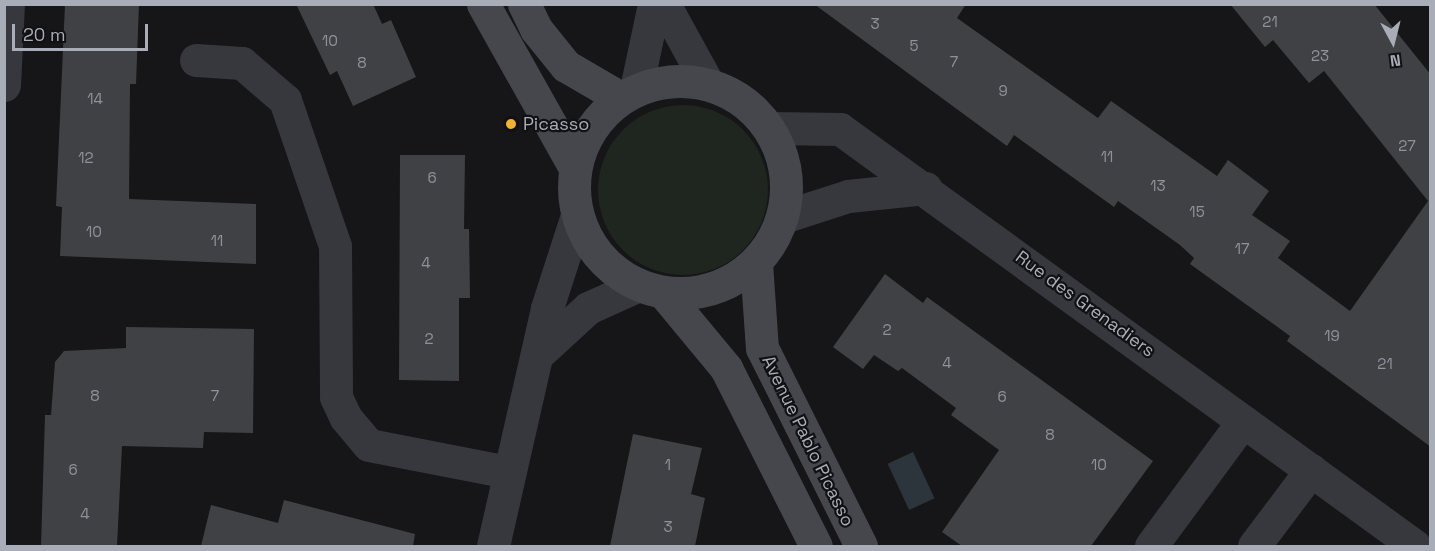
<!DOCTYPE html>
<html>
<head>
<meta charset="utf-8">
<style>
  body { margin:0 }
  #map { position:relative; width:1435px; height:551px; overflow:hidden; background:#161618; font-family:"Space Grotesk",sans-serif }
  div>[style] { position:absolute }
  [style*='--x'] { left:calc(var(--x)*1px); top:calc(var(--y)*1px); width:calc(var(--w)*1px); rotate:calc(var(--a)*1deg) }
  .green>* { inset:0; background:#1e261f }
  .round { border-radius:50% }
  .water>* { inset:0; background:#2c353c; transform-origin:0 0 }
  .building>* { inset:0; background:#404145 }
  .minor>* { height:33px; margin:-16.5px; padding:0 16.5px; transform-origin:16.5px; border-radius:16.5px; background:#37383d }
  .tertiary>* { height:33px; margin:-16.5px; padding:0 16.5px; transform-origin:16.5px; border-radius:16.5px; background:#37383d }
  .secondary>* { height:33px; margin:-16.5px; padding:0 16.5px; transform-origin:16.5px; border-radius:16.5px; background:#45474d }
  .secondary>.ring { margin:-16.5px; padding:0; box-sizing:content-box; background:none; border:33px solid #45474d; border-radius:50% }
  .dots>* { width:16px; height:16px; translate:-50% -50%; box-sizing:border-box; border:3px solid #111113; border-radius:50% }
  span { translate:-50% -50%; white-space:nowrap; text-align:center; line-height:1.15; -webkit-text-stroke:4.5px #111113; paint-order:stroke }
  .number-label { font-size:15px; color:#8e929b }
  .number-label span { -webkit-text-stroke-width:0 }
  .poi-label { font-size:18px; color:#a8adb8 }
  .left { translate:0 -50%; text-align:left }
  .street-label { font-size:18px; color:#a8adb8 }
  .frame { position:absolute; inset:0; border:6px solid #a8adb8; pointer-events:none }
  .north { position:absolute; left:1363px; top:12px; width:60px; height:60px; -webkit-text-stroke:4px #111113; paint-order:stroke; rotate:173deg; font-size:16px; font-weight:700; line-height:24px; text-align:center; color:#a8adb8 }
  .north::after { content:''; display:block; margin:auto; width:21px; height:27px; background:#a8adb8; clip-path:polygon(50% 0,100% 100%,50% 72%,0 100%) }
  .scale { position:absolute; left:12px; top:24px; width:136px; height:27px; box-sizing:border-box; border:3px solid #a8adb8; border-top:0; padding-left:8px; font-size:18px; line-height:21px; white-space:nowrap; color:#a8adb8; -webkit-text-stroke:4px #111113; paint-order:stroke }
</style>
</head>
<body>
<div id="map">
  <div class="green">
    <i class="round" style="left:598px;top:105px;width:170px;height:170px"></i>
  </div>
  <div class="water">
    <i style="left:913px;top:452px;width:51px;height:28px;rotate:65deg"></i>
  </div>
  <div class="building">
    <i style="clip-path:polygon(65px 4px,139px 4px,136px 84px,130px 84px,129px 199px,256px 204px,256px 264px,60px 256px,62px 207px,56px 206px)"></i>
    <i style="clip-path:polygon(296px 4px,373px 4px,382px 24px,391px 20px,416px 77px,353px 106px,337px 71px,330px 75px)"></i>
    <i style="clip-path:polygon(814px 4px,966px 4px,957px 18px,1098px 118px,1111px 101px,1217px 176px,1228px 160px,1269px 191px,1252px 215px,1290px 241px,1278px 258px,1350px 311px,1428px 201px,1324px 71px,1309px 83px,1273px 40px,1265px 47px,1230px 4px,1374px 4px,1431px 75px,1431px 447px,1287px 341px,1290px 336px,1190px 264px,1194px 258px,1180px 245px,1118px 201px,1114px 207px,1014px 135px,1007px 146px)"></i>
    <i style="clip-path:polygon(400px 155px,465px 155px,464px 229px,469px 229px,470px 298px,459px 298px,459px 381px,399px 380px)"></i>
    <i style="clip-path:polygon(885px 274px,923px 303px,927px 297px,1153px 461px,1091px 546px,962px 546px,942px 532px,999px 450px,951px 415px,956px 408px,902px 368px,898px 371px,874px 355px,863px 369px,833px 347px)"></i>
    <i style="clip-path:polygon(126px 327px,254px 329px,253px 433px,204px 432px,203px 448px,122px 446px,117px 546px,41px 546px,45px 415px,51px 415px,55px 362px,64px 351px,126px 348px)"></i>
    <i style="clip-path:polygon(633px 434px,702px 448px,691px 494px,705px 498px,695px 546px,610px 546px)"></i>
    <i style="clip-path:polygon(284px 500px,415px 534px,413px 546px,201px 546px,211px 505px,278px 523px)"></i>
  </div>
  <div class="minor">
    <i style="--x:196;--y:60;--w:46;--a:3.7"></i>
    <i style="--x:242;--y:63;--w:57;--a:40.7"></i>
    <i style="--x:285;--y:100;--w:154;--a:71.1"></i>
    <i style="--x:335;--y:246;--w:151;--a:89.6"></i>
    <i style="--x:336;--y:397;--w:23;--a:65"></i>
    <i style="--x:346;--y:418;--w:35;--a:50"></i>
    <i style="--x:369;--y:445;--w:142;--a:11"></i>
    <i style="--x:4;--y:85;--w:81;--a:-87.2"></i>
    <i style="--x:770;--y:128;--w:70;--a:0.8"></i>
    <i style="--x:840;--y:129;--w:710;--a:35.95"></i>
    <i style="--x:783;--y:217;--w:68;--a:-17.9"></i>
    <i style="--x:848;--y:196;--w:78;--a:-5.9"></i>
    <i style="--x:1151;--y:546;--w:155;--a:-53.6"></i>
    <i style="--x:1254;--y:546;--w:95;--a:-53.1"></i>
  </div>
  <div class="tertiary">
    <i style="--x:664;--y:4;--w:91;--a:61.2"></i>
    <i style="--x:636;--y:89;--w:87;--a:-78"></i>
    <i style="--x:540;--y:352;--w:65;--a:-42.5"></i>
    <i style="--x:588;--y:308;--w:56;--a:-24.3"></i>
    <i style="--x:493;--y:546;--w:244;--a:-77.2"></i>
    <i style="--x:547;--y:308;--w:98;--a:-72.1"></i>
  </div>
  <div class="secondary">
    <i style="--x:483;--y:4;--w:188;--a:60.7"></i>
    <i style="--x:524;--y:4;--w:28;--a:64"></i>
    <i style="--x:536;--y:29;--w:48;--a:51"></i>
    <i style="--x:566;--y:66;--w:64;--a:30.2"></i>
    <i class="ring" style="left:574px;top:81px;width:179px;height:179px"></i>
    <i style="--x:756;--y:263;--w:85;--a:86"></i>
    <i style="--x:762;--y:348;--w:221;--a:63.4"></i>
    <i style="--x:663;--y:292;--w:99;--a:50.3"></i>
    <i style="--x:726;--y:368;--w:199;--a:63.2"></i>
  </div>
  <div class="dots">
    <i style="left:511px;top:124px;background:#f2b134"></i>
  </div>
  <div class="number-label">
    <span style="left:1270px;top:22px">21</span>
    <span style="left:875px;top:24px">3</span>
    <span style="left:330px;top:41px">10</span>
    <span style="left:914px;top:46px">5</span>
    <span style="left:1320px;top:56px">23</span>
    <span style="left:954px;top:62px">7</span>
    <span style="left:362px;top:63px">8</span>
    <span style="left:1003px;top:91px">9</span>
    <span style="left:95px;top:99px">14</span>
    <span style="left:1407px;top:146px">27</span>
    <span style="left:1107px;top:157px">11</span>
    <span style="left:86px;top:158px">12</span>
    <span style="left:432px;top:178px">6</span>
    <span style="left:1158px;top:186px">13</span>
    <span style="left:1197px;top:212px">15</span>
    <span style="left:94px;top:232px">10</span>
    <span style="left:217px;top:241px">11</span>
    <span style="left:1242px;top:249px">17</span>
    <span style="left:426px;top:263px">4</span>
    <span style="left:887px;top:330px">2</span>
    <span style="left:1332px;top:336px">19</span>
    <span style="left:429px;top:339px">2</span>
    <span style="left:947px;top:363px">4</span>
    <span style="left:1385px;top:364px">21</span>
    <span style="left:95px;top:396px">8</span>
    <span style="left:215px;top:396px">7</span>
    <span style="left:1002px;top:397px">6</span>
    <span style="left:1050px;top:435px">8</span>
    <span style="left:668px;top:465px">1</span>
    <span style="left:1099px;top:465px">10</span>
    <span style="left:73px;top:470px">6</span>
    <span style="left:85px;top:514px">4</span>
    <span style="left:668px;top:527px">3</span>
  </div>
  <div class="poi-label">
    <span class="left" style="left:523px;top:124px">Picasso</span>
  </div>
  <div class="street-label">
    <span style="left:1085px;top:304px;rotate:36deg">Rue des Grenadiers</span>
    <span style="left:808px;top:441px;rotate:64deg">Avenue Pablo Picasso</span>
  </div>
  <div class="frame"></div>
  <div class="north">N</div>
  <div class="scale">20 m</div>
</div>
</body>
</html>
